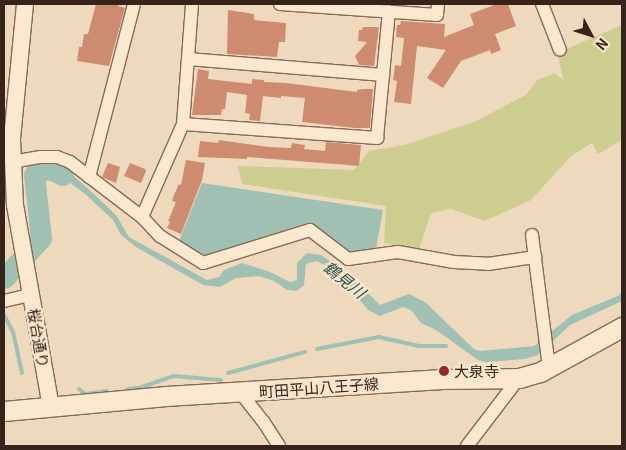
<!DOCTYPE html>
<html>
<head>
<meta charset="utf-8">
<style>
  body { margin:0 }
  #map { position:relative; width:626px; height:450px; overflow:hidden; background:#efd9bc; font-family:Georgia,"Noto Sans JP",serif }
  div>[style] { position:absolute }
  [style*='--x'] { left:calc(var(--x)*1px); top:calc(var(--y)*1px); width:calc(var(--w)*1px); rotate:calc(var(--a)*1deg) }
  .green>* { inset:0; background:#cdcd90 }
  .water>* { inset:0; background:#a0c0b3 }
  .stream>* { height:4px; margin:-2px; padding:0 2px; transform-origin:2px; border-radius:2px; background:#a0c0b3 }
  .river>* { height:21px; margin:-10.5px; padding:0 10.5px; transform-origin:10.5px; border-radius:10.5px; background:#a0c0b3 }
  .building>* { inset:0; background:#cf8b70 }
  .roads { filter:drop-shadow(1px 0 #876955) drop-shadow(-1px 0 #876955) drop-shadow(0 1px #876955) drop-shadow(0 -1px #876955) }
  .minor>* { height:12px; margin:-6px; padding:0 6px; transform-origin:6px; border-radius:6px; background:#fae8cf }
  .tertiary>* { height:16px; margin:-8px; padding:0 8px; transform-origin:8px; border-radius:8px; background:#fae8cf }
  .secondary>* { height:19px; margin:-9.5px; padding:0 9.5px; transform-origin:9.5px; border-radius:9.5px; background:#fae8cf }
  .dots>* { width:14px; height:14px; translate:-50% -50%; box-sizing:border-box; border:2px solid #f7e5cc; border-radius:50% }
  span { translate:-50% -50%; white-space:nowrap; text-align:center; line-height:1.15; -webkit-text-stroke:4.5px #f7e5cc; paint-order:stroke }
  .street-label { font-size:15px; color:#36241b }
  .poi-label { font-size:15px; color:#36241b }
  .left { translate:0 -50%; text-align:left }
  .water-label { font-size:16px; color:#29564e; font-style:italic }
  .frame { position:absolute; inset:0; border:5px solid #36241b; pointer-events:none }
  .north { position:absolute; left:566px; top:10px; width:50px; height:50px; -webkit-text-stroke:4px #f7e5cc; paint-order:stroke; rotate:130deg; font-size:14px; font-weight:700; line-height:20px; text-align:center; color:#36241b }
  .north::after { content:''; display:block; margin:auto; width:18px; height:22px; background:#36241b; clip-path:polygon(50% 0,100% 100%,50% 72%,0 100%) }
</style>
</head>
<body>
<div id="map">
  <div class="green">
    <i style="clip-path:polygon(622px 25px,622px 140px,598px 154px,592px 143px,571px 156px,531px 200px,485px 221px,451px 209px,431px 213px,419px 249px,384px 243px,386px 206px,242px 184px,238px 166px,354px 170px,369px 151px,404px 145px,476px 121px,526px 95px,537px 80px,555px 73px,564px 81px,557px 53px)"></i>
  </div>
  <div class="water">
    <i style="clip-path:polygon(50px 164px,59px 166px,75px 177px,95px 195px,116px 215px,129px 237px,207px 280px,219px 277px,224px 270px,242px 263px,270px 272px,290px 282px,297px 280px,297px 263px,307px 253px,321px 255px,351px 276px,380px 305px,409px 294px,425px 302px,474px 349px,480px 351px,534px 346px,572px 315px,620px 295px,622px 289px,622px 301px,570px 325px,538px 355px,525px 359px,486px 362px,478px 360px,436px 330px,421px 323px,411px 310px,403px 307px,380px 316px,368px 310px,350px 288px,325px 265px,316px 261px,306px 264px,304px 285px,297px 291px,287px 290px,274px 281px,259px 276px,236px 278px,220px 287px,203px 285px,136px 247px,121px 235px,113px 220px,85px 194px,61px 176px,50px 173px,38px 175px,36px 167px)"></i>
    <i style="clip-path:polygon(202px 183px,383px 210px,376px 249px,351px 252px,310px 224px,206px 256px,179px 241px)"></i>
  </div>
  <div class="stream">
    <i style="--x:4;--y:315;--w:19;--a:62"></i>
    <i style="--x:13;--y:332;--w:42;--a:77.6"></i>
    <i style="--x:317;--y:349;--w:63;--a:-11"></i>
    <i style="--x:379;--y:337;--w:41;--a:12.7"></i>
    <i style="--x:419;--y:346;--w:27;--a:0"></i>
    <i style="--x:228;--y:373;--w:80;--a:-15.3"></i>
    <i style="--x:79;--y:389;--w:8;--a:40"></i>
    <i style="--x:85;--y:394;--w:22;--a:-8"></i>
    <i style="--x:128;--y:389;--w:11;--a:-5"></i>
    <i style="--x:139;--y:388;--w:37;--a:-19"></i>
    <i style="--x:174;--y:376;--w:47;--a:4.9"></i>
  </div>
  <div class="river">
    <i style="--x:4;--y:278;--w:54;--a:-47.2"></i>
    <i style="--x:41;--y:238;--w:63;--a:-96.3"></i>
    <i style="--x:34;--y:175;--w:6;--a:-45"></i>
    <i style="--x:38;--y:171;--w:12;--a:-9"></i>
    <i style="--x:50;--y:169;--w:14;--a:25"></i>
  </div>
  <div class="building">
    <i style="clip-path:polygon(96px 4px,119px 4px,118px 6px,125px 8px,109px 66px,77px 61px,79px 47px,82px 47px,84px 34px,88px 34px)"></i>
    <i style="clip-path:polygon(497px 4px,508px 4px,516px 26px,495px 34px,501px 50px,491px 54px,490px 50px,461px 61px,443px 88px,427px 78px,446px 50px,417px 46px,411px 104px,394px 102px,397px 81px,393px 80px,395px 65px,401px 66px,404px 38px,396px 37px,397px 25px,400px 25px,401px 21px,445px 24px,444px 37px,474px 25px,470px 14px)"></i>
    <i style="clip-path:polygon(228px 10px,254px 14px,254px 20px,286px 23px,285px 42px,279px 42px,277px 57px,227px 54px)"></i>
    <i style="clip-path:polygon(363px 27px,379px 27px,374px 66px,359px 65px,355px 56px,367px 42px,358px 41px,359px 30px,362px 30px)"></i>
    <i style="clip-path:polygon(198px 69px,209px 71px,208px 79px,252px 84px,252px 79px,264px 80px,264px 82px,286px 83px,357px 92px,357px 90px,363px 89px,373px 89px,370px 128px,355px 128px,302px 122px,305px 98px,281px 96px,281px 98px,263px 96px,260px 121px,249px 120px,250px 114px,245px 113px,247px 95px,227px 92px,225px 109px,222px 109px,221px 115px,192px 115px)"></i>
    <i style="clip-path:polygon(219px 140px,269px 147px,291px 148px,292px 143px,305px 145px,304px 149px,325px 151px,326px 142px,361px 145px,359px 166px,247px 157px,247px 159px,198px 157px,200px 141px,218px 143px)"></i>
    <i style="clip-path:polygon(186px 160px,205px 163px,202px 180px,181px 234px,167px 228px,170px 222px,168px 221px,176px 202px,172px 201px,174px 195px,179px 184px,181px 185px)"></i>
    <i style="clip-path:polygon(108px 163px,120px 167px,116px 183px,102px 177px)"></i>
    <i style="clip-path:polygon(130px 163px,145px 169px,146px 171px,141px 183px,124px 176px)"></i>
  </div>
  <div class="roads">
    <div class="minor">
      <i style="--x:280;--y:4;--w:157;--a:4"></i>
      <i style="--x:437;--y:15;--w:11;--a:-85"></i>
      <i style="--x:542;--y:4;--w:49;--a:68.6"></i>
      <i style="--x:188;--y:59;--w:196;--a:4.7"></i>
      <i style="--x:183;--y:124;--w:195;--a:4.1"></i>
      <i style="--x:377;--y:138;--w:127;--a:-84.6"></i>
      <i style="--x:12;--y:162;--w:29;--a:-10"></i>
      <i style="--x:41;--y:157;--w:16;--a:0"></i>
      <i style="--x:57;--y:157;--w:14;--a:21"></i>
      <i style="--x:70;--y:162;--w:91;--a:37.4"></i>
      <i style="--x:142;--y:217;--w:102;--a:-66.2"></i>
      <i style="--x:183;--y:124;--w:120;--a:-85.7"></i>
      <i style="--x:89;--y:177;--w:179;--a:-75.4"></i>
      <i style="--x:142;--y:217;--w:26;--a:47"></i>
      <i style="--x:160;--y:236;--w:51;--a:32.1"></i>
      <i style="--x:203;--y:263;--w:112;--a:-17.1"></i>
      <i style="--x:310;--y:230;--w:48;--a:37.3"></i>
      <i style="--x:348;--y:259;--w:50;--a:-8"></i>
      <i style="--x:398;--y:252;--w:57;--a:10.1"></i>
      <i style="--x:454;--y:262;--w:34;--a:3"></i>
      <i style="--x:488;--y:264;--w:48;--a:-8.5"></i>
      <i style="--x:532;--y:235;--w:133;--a:82.7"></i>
      <i style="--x:4;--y:301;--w:28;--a:-13"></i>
      <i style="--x:240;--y:392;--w:37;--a:52"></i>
      <i style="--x:263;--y:421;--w:30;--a:57"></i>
      <i style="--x:467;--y:446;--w:86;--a:-52.6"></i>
    </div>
    <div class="tertiary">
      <i style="--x:25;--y:4;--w:136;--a:95.5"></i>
      <i style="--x:12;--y:139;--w:66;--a:87.4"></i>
      <i style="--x:15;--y:205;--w:205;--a:79.9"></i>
    </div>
    <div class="secondary">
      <i style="--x:4;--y:411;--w:163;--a:-5.3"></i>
      <i style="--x:166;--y:396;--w:277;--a:-3.5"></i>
      <i style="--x:442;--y:379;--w:77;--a:-0.7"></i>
      <i style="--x:519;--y:378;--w:22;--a:-16"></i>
      <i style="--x:540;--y:372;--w:94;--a:-28.8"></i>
    </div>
  </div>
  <div class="dots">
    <i style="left:444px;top:371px;background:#992333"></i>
  </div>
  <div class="street-label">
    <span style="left:39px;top:338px;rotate:80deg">桜台通り</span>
    <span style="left:319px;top:387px;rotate:-4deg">町田平山八王子線</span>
  </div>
  <div class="poi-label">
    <span class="left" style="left:454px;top:371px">大泉寺</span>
  </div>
  <div class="water-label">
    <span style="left:345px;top:279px;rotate:39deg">鶴見川</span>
  </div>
  <div class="frame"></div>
  <div class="north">N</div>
</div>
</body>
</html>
